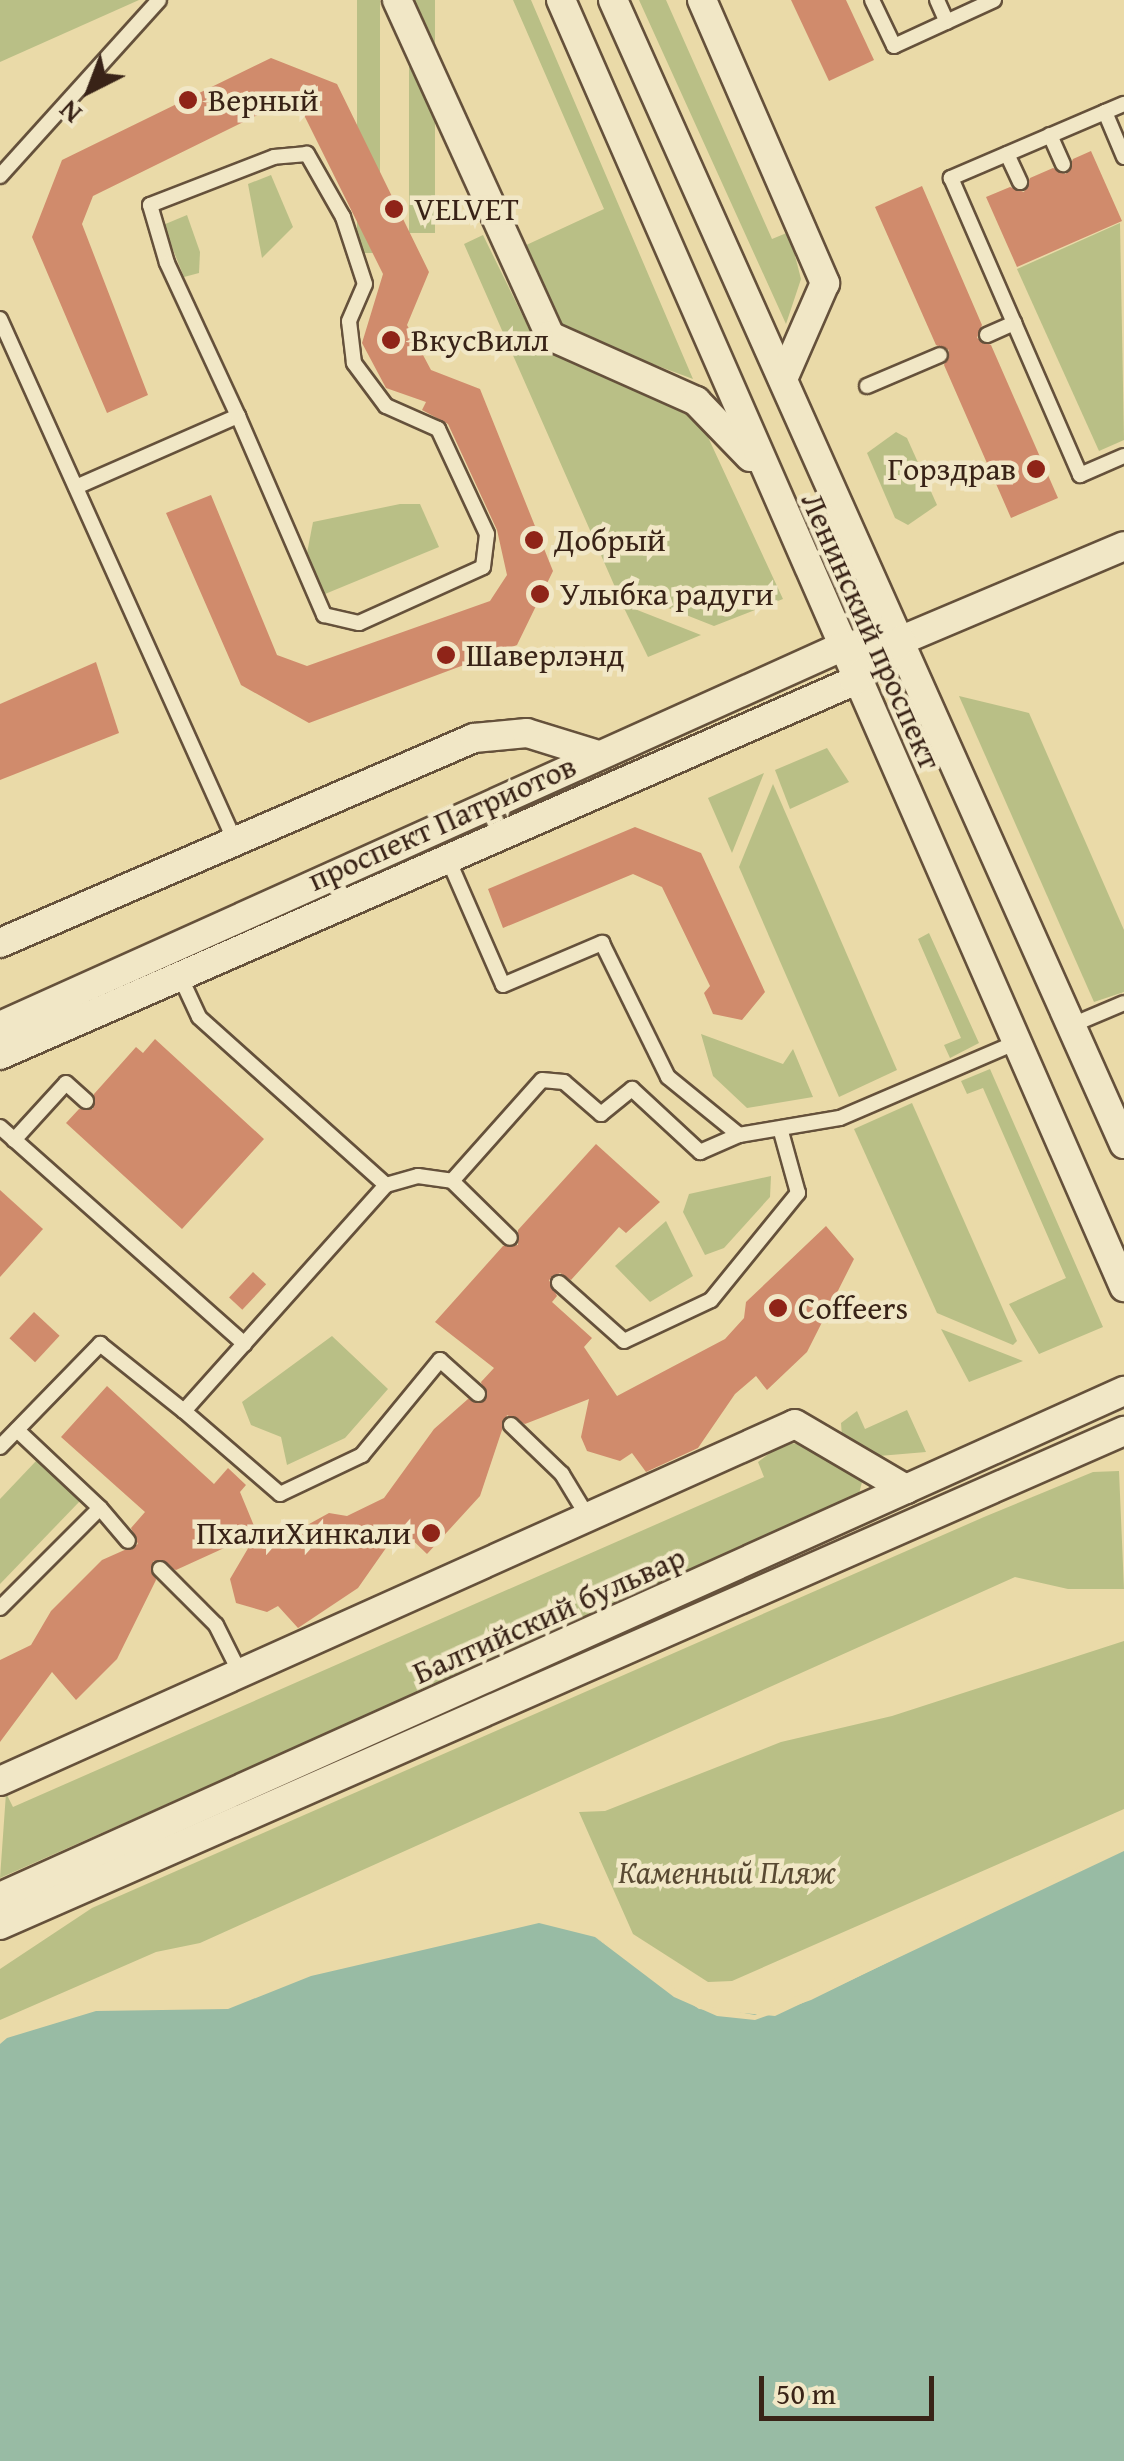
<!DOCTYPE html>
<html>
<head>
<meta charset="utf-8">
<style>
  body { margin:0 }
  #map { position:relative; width:1124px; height:2461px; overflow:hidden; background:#eadaa8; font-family:"Gentium Book Plus",serif }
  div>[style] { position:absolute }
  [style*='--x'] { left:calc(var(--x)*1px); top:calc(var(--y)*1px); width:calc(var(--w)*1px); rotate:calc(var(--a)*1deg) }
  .green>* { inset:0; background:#b9bf86; transform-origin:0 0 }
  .water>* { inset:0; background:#98bba4 }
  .pier>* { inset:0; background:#eadaa8 }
  .building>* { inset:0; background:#d08b6c; transform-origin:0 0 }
  .roads { filter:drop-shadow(2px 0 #65513b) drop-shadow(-2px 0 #65513b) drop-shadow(0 2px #65513b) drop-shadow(0 -2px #65513b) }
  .service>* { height:14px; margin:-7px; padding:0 7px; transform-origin:7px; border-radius:7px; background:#f1e7c6 }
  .minor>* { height:28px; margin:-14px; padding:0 14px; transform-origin:14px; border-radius:14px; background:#f1e7c6 }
  .dots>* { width:28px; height:28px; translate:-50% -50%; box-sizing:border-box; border:5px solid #f1e7c6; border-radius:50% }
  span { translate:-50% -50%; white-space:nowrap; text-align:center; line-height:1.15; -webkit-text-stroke:9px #f1e7c6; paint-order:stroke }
  .poi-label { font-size:32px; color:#392317 }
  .left { translate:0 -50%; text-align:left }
  .right { translate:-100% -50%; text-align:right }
  .street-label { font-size:32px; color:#392317 }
  .park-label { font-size:32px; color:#594a33; font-style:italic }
  .north { position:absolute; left:40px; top:40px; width:100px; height:100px; -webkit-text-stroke:8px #f1e7c6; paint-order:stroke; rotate:222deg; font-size:28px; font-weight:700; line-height:40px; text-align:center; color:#392317 }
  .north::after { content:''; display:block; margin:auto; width:35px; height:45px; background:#392317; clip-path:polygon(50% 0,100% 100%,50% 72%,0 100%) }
  .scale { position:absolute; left:759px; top:2376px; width:175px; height:45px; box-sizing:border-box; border:5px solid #392317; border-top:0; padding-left:12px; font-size:30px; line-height:35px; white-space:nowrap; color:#392317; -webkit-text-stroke:8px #f1e7c6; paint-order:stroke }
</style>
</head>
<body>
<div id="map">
  <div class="green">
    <i style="clip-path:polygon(0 0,139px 0,0 62px)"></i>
    <i style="left:357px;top:0;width:23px;height:253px"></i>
    <i style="left:409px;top:0;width:26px;height:233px"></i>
    <i style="clip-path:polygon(513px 0,531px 0,693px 379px,561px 330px,522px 247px,604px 209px)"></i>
    <i style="clip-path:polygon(639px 0,666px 0,772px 239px,789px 232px,801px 279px,786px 324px)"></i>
    <i style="clip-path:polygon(271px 175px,293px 227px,262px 258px,248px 184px)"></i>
    <i style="clip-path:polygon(187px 215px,200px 252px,199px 273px,184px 277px,163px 225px)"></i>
    <i style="clip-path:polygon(1120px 223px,1124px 440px,1099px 451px,1017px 269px)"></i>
    <i style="clip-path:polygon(483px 235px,534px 339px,701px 422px,783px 599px,714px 626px,615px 587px,464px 244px)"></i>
    <i style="clip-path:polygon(896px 432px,907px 438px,937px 505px,908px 525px,895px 518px,867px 453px)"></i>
    <i style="clip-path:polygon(400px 504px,420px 504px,439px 547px,325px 594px,307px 553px,313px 522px)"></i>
    <i style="clip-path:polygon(622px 604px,701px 635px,648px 657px)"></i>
    <i style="clip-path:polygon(959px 696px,1029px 713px,1124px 930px,1124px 992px,1094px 1002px)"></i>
    <i style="clip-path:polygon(827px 748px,849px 782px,790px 809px,775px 770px)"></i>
    <i style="clip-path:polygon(764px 773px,732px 853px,708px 798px)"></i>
    <i style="clip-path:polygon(773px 784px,897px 1070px,839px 1097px,739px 867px)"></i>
    <i style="clip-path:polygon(929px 933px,979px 1043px,950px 1058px,944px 1045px,961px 1038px,918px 939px)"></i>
    <i style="clip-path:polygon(701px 1034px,783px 1064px,793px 1049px,813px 1097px,747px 1108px,713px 1076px)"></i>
    <i style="clip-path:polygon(990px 1069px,1103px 1327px,1039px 1354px,1009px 1304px,1066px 1278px,983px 1088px,967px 1094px,961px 1081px)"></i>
    <i style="clip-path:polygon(912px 1103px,1017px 1341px,1013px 1345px,937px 1313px,854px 1129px)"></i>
    <i style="clip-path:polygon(771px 1176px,770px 1197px,724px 1248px,705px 1255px,683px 1212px,689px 1194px)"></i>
    <i style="clip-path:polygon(666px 1221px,693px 1276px,650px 1302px,615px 1266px)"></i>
    <i style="clip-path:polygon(941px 1329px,1023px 1361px,969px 1382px)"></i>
    <i style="clip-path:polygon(332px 1336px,388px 1389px,345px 1438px,287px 1465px,281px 1437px,251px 1425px,242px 1402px)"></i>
    <i style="clip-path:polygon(907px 1410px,926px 1452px,879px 1456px,842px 1437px,841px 1423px,857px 1411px,865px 1429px)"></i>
    <i style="clip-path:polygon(783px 1443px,806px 1444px,862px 1482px,858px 1498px,0 1878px,6px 1793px,13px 1807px,764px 1477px,758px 1462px)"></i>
    <i style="clip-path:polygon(37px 1460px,80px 1501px,0 1584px,0 1499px)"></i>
    <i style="clip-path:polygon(1119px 1471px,1124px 1589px,1068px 1589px,1015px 1577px,200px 1943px,156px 1952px,0 2020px,0 1969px,92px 1908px,984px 1517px,1093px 1472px)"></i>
    <i style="clip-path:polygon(1124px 1641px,1124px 1809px,732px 1981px,708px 1982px,633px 1934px,579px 1812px,605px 1811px,781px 1742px,892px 1716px)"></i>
  </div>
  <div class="water">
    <i style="clip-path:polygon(1124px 1851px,1124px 2461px,0 2461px,0 2044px,7px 2038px,96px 2011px,228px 2009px,311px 1976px,539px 1923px,595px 1937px,699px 2009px,775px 2016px)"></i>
  </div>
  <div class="pier">
    <i style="clip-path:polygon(1124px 1846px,811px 2000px,755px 2020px,717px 2016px,674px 1997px,595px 1937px,701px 2005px,755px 2015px)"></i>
  </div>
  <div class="building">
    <i style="clip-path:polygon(791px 0,846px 0,874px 60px,829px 81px)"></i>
    <i style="clip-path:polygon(271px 58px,337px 84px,429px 272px,407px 325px,431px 370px,480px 389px,553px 571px,517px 645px,309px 723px,241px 685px,166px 513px,211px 495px,277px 655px,307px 666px,490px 601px,507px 575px,497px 530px,448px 424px,422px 410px,426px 402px,386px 388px,362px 343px,383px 274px,304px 115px,278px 105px,93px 196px,82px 224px,148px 395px,107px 413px,32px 237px,62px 160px)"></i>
    <i style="clip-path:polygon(1091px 151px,1122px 221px,1017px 267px,986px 197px,1010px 187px,1024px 192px,1030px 178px,1053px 168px,1066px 174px,1073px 159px)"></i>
    <i style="clip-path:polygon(922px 186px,982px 325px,977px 338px,991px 345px,1058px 498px,1011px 518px,944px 365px,949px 350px,936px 345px,875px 207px)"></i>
    <i style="clip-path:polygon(96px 662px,119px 733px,0 780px,0 704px)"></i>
    <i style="clip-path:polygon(635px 827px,701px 853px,765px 992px,742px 1020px,713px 1014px,704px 993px,710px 986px,662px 887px,633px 874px,503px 928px,488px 889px)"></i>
    <i style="clip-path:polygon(155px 1039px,264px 1139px,182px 1229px,66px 1123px,79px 1109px,93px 1109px,94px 1094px,136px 1047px,143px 1053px)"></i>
    <i style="clip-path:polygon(596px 1144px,660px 1202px,626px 1233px,619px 1227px,571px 1280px,560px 1273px,549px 1280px,557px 1296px,552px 1302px,592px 1338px,584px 1347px,617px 1396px,725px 1339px,744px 1318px,746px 1302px,826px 1226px,854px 1259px,807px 1352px,767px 1390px,756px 1376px,735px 1394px,698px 1448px,646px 1472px,632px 1453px,620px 1461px,587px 1451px,581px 1437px,589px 1399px,525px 1424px,507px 1415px,480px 1496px,427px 1554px,400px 1528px,358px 1588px,298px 1628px,278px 1606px,267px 1612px,236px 1603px,230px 1579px,257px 1533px,264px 1549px,329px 1513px,347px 1516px,384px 1498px,434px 1429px,468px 1399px,486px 1400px,481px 1382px,494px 1368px,435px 1322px,503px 1246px,518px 1245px,518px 1230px)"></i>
    <i style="clip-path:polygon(0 1190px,43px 1229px,0 1277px)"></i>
    <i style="left:253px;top:1272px;width:18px;height:35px;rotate:43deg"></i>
    <i style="left:34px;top:1312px;width:35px;height:36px;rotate:43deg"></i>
    <i style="clip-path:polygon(107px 1386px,214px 1484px,228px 1468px,246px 1485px,240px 1492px,257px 1533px,176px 1570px,153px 1561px,156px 1580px,117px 1659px,76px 1700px,52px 1672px,0 1742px,0 1660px,31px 1645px,51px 1611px,102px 1560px,138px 1544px,131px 1528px,145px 1512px,61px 1437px)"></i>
  </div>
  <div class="roads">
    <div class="service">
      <i style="--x:872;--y:0;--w:51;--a:64.4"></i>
      <i style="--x:894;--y:46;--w:110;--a:-24.7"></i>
      <i style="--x:937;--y:0;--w:24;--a:66"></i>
      <i style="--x:1105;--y:112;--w:21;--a:-23"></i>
      <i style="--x:1050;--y:135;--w:32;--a:66"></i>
      <i style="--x:1007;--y:154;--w:31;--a:65"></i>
      <i style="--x:1124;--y:157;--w:49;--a:-112.9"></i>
      <i style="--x:1105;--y:112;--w:168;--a:156.8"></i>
      <i style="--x:951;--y:178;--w:324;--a:66.5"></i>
      <i style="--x:1080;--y:475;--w:48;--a:-23.4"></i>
      <i style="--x:0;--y:176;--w:237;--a:-47.9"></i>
      <i style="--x:0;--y:319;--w:570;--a:65.77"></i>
      <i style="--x:987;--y:335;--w:30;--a:-24"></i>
      <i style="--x:867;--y:386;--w:79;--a:-23"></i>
      <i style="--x:76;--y:487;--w:177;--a:-23.7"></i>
      <i style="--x:238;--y:416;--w:217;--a:66.6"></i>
      <i style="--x:324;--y:615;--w:36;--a:13"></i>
      <i style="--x:359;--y:623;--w:136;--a:-24.3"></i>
      <i style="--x:483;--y:567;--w:33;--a:-83"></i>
      <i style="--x:487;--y:534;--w:116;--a:-115"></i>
      <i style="--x:438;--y:429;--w:57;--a:-156.1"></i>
      <i style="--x:386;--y:406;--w:54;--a:-126.7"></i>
      <i style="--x:354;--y:363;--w:42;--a:-96.8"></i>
      <i style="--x:349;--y:321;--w:40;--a:-66.6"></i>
      <i style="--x:365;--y:284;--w:71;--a:-108.2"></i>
      <i style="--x:343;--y:217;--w:73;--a:-119.7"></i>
      <i style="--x:307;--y:154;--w:33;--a:175"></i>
      <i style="--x:274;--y:157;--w:133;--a:158.8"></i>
      <i style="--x:150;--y:205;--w:60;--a:73.7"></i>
      <i style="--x:167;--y:263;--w:169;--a:65.1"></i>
      <i style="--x:448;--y:859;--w:137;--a:66.4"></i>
      <i style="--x:503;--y:985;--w:108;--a:-23"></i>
      <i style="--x:602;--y:943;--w:149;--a:63.8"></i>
      <i style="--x:668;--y:1077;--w:92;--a:39.2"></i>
      <i style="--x:739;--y:1135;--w:102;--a:-9.6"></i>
      <i style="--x:840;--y:1118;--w:190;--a:-23.2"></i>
      <i style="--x:1072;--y:1025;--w:56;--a:-22.9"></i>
      <i style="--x:0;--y:1127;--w:327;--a:41.6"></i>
      <i style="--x:14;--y:1140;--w:77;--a:-47.6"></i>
      <i style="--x:66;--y:1083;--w:27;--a:42"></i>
      <i style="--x:452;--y:1181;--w:81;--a:44.5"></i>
      <i style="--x:386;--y:1185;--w:33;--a:-16"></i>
      <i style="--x:418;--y:1176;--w:34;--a:8"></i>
      <i style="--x:452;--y:1181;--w:135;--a:-48.3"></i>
      <i style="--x:542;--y:1080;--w:22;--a:5"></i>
      <i style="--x:564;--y:1082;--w:49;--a:40.9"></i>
      <i style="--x:601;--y:1114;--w:40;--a:-39"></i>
      <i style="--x:632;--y:1089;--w:93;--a:42.8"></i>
      <i style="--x:700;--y:1152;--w:43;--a:-23.6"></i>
      <i style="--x:559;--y:1283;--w:87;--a:41.7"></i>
      <i style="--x:624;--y:1341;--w:96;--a:-25.2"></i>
      <i style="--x:711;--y:1300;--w:138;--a:-50.9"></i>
      <i style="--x:798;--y:1193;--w:67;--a:-105.5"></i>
      <i style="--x:184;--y:1411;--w:127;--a:40.8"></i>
      <i style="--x:280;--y:1494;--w:91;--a:-25.4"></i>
      <i style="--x:362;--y:1455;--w:123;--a:-50.6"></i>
      <i style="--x:440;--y:1360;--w:51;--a:41.8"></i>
      <i style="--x:511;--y:1425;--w:71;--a:43.9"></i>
      <i style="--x:562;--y:1474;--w:50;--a:58.8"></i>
      <i style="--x:0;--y:1447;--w:144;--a:-45.8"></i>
      <i style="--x:100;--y:1344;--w:107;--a:38.6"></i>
      <i style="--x:184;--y:1411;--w:303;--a:-48.2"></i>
      <i style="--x:386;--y:1185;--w:251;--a:-138.1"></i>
      <i style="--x:199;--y:1017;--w:45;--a:-114.9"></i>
      <i style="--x:100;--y:1508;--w:43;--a:49.7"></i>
      <i style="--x:160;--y:1569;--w:79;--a:45"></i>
      <i style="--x:216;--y:1625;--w:54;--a:63.4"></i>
      <i style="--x:0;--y:1608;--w:141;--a:-45"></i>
      <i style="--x:100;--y:1508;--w:114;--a:-136.8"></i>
    </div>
    <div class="minor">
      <i style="--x:397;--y:0;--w:369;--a:65.5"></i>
      <i style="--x:550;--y:336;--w:160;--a:24"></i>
      <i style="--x:696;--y:401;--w:78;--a:46"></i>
      <i style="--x:561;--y:0;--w:1405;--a:66.37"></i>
      <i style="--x:613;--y:0;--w:1253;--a:65.93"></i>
      <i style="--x:702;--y:0;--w:309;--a:66.5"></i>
      <i style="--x:825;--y:283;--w:105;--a:113.6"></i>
      <i style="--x:0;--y:943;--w:516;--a:-23.39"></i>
      <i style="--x:474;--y:738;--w:53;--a:-5.4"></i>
      <i style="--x:527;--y:733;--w:74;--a:17.2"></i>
      <i style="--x:0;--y:1026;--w:920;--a:-24.25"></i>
      <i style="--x:839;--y:648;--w:64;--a:-7.2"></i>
      <i style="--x:902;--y:640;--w:241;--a:-22.9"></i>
      <i style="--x:0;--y:1055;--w:932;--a:-23.65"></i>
      <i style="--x:854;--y:681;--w:62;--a:-40.4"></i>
      <i style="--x:0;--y:1781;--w:871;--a:-24.18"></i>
      <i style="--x:795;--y:1424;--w:129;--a:30.4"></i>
      <i style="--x:0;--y:1897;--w:1233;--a:-24.24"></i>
      <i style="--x:0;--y:1925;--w:1228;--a:-23.73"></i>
    </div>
  </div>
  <div class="dots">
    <i style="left:188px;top:100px;background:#8f2418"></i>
    <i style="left:394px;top:209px;background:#8f2418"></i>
    <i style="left:391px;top:340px;background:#8f2418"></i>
    <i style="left:1036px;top:469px;background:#8f2418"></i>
    <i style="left:534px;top:540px;background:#8f2418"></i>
    <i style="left:540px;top:594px;background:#8f2418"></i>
    <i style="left:446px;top:655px;background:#8f2418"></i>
    <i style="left:778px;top:1308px;background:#8f2418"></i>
    <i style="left:431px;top:1533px;background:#8f2418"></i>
  </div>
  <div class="poi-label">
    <span class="left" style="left:208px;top:100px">Верный</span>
    <span class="left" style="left:414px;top:209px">VELVET</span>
    <span class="left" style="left:411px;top:340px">ВкусВилл</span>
    <span class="right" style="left:1016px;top:469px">Горздрав</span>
    <span class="left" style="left:554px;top:540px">Добрый</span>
    <span class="left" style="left:560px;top:594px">Улыбка радуги</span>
    <span class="left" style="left:466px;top:655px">Шаверлэнд</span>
    <span class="left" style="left:798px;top:1308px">Coffeers</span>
    <span class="right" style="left:411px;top:1533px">ПхалиХинкали</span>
  </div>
  <div class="street-label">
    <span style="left:871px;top:631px;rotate:66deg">Ленинский проспект</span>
    <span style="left:442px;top:823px;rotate:-24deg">проспект Патриотов</span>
    <span style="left:549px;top:1615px;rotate:-24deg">Балтийский бульвар</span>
  </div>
  <div class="park-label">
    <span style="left:727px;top:1872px">Каменный Пляж</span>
  </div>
  <div class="north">N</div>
  <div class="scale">50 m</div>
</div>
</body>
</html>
